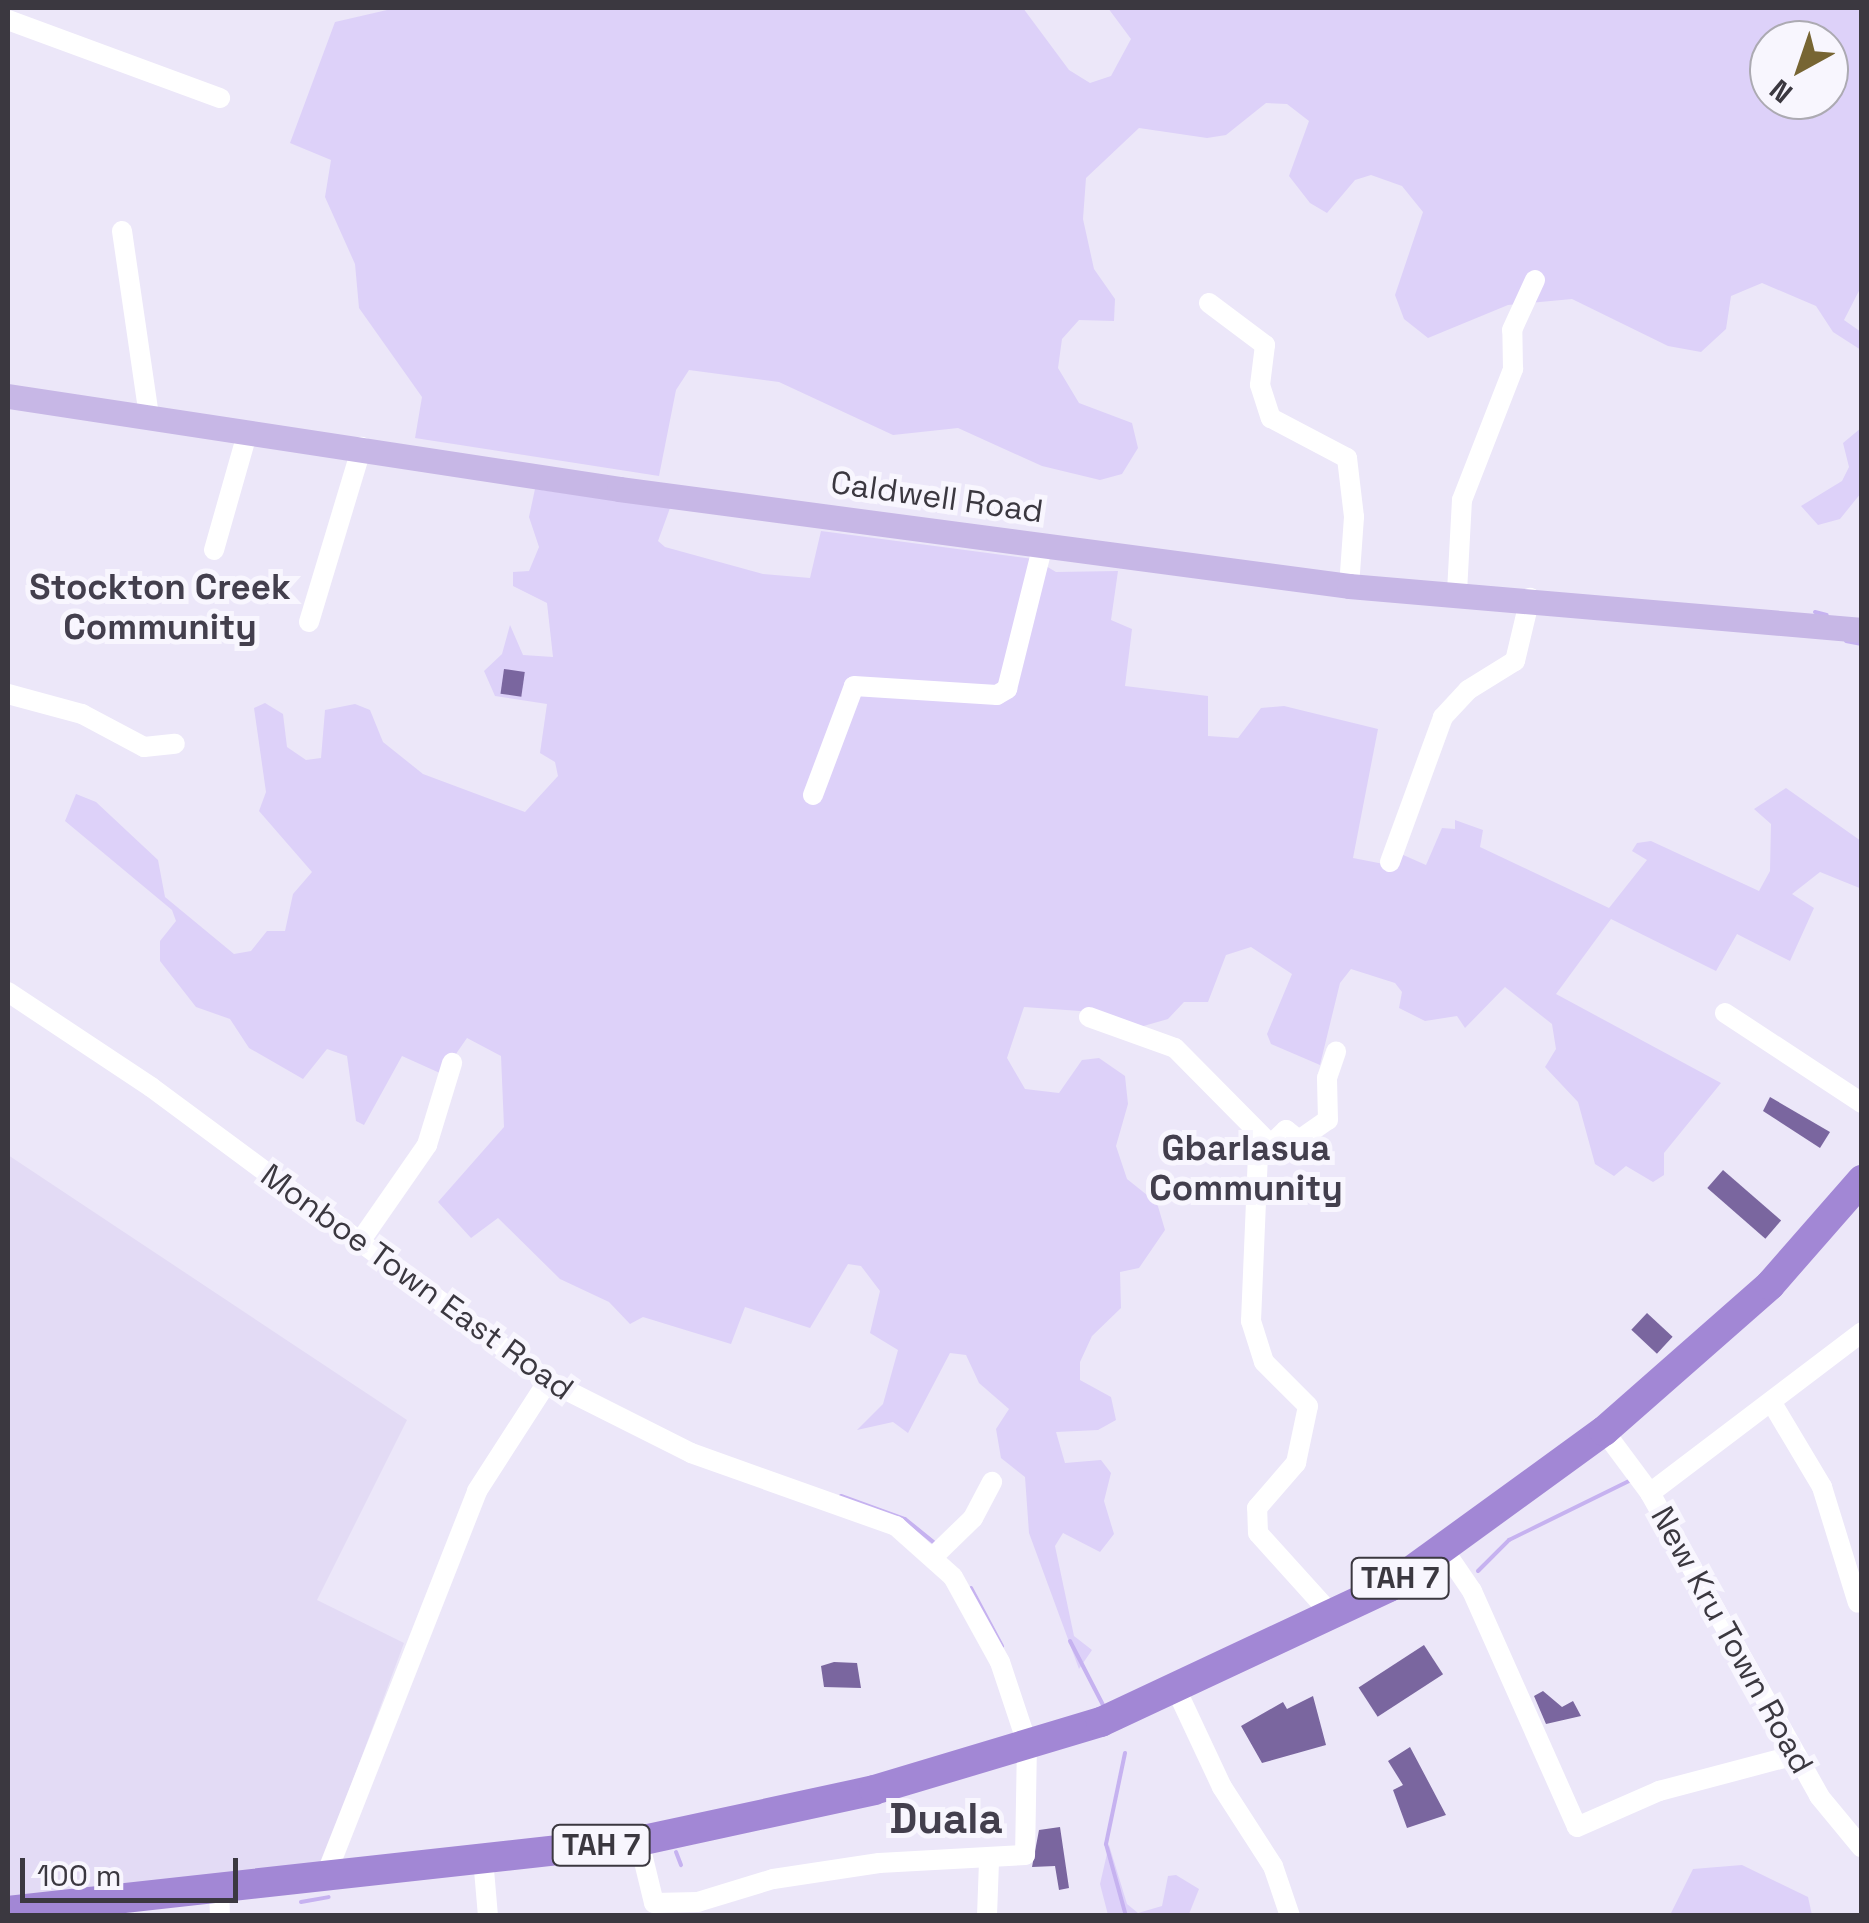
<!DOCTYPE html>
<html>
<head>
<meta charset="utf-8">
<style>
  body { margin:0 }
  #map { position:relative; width:1869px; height:1923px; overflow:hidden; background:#ece7f9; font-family:"Space Grotesk",sans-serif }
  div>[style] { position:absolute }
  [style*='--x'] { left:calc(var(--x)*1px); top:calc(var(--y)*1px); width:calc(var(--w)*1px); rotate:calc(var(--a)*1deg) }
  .built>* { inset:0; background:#e3dbf5 }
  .green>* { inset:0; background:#ddd1f9 }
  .stream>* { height:4px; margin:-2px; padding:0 2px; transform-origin:2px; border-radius:2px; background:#c6b2f0 }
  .building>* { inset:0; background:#7a669f; transform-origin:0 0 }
  .minor>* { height:20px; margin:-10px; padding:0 10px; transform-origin:10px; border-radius:10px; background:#fff }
  .major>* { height:25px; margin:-12.5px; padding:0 12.5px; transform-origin:12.5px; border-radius:12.5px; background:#c7b7e6 }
  .highway>* { height:30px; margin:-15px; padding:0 15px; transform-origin:15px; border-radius:15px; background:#a287d5 }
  span { translate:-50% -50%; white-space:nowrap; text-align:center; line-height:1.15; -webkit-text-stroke:10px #f8f6fe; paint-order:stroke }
  .shield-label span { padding:2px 8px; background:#f8f6fe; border:2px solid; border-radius:8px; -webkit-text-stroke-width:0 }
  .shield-label { font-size:30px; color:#3b3840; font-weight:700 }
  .street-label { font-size:32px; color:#3b3840 }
  .neighbourhood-label { font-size:35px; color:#433f4d; font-weight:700 }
  .district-label { font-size:42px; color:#433f4d; font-weight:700 }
  .frame { position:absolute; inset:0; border:10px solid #3b3840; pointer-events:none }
  .north { position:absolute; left:1749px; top:20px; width:100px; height:100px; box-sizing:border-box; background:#f8f6fe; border:2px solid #acaab2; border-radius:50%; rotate:220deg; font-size:28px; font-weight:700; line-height:40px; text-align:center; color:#3b3840 }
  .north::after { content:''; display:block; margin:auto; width:35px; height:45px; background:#776533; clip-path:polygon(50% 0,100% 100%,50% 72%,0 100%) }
  .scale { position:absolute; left:20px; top:1858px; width:218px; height:45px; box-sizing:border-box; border:5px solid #3b3840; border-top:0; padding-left:12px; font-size:30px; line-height:35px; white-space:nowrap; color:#3b3840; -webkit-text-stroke:8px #f8f6fe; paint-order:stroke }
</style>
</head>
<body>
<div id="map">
  <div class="built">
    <i style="clip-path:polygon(8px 1155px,407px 1420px,317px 1600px,404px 1643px,321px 1866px,8px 1904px)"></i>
  </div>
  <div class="green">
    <i style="clip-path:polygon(evenodd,1023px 8px,1069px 70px,1090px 83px,1111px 76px,1131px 39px,1108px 8px,1861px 8px,1861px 287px,1844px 320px,1861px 332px,1861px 350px,1833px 332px,1816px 306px,1762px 283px,1731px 296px,1726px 329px,1701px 352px,1668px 346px,1572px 299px,1508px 305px,1428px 338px,1404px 319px,1395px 295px,1423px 212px,1402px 186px,1371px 175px,1355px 180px,1327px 213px,1310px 203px,1289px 176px,1309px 121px,1287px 104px,1266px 103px,1226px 135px,1207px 138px,1139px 128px,1086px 178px,1083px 219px,1094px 269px,1115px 299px,1114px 321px,1079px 320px,1062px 339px,1058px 368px,1079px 403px,1132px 423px,1138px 448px,1122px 474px,1100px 480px,1042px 466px,958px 428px,893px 435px,779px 382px,689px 370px,676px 390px,659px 476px,415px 438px,422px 397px,359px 308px,355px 264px,325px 197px,331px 160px,290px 143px,335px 22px,387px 10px,1023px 8px,1769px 40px,1829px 40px,1829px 100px,1769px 100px,1769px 40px)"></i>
    <i style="clip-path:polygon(1861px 428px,1861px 493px,1840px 519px,1818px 525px,1801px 506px,1842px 481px,1849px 467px,1843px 443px)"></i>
    <i style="clip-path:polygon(535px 489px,670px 508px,658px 541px,665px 547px,763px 574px,810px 578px,821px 531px,1034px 559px,1056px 572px,1118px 571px,1111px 620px,1132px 629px,1125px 686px,1208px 696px,1208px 736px,1238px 738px,1261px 708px,1284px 706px,1378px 729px,1353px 858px,1394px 866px,1401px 854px,1426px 865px,1442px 828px,1455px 829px,1455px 820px,1483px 830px,1480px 847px,1609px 908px,1647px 860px,1632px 851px,1637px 843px,1651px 841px,1759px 891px,1770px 871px,1771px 824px,1754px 809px,1786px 788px,1861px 841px,1862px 889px,1820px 872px,1792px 894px,1814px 908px,1790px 961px,1737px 934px,1716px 971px,1611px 919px,1556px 994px,1721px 1083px,1664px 1153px,1664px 1175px,1653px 1182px,1626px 1166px,1614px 1176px,1595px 1164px,1578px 1102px,1545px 1067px,1556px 1049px,1552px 1024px,1505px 987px,1465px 1028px,1457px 1016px,1425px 1021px,1399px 1008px,1402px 992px,1395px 983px,1351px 969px,1340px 983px,1320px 1065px,1271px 1044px,1267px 1034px,1292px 974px,1251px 947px,1226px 955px,1208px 1002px,1184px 1002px,1168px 1019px,1140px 1027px,1094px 1012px,1024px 1007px,1007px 1058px,1025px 1089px,1059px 1093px,1082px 1060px,1099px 1058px,1125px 1076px,1128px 1104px,1116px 1146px,1127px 1179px,1157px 1203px,1165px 1230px,1139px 1268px,1120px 1272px,1121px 1308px,1092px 1336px,1080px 1362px,1080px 1380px,1111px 1397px,1116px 1420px,1098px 1430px,1056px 1432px,1065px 1463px,1101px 1460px,1111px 1473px,1104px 1501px,1114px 1534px,1100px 1552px,1063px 1533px,1055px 1546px,1074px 1636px,1092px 1650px,1079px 1669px,1029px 1533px,1025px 1477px,1001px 1458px,996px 1429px,1009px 1409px,979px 1383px,966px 1355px,950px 1353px,908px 1433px,893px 1422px,857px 1430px,883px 1404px,898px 1350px,870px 1333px,880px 1291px,861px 1266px,848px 1264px,810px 1328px,745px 1307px,731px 1344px,643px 1317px,630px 1324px,609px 1302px,560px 1279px,498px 1218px,471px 1238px,438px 1202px,504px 1127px,501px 1056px,467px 1038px,442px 1074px,402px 1056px,364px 1125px,356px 1121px,347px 1056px,327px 1049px,303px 1079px,249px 1048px,230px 1019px,196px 1007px,160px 961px,160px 941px,176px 921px,172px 910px,65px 821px,76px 794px,96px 802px,158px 860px,165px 897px,234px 954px,251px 951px,267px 931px,285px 931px,293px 894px,312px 872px,259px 811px,266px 792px,254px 708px,265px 703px,283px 714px,287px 747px,306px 760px,321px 758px,325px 710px,355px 704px,370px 710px,383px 742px,423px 774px,525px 812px,558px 776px,555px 762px,540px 753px,547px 704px,495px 696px,484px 671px,502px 654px,510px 625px,523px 655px,553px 657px,547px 603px,513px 586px,513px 572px,529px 571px,539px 547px,529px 517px)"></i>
    <i style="clip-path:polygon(1109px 1845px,1127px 1904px,1138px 1913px,1162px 1906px,1168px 1876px,1176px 1875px,1199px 1889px,1189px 1914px,1108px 1915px,1100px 1884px)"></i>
    <i style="clip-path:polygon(1742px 1865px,1808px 1897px,1812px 1915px,1670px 1915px,1693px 1869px)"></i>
  </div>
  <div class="stream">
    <i style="--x:1815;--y:612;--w:12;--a:14"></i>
    <i style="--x:1846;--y:641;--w:16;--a:11"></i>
    <i style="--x:841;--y:1496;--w:68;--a:19.8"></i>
    <i style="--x:905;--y:1519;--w:41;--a:39.1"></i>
    <i style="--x:1478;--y:1571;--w:44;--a:-45"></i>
    <i style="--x:1509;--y:1540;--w:136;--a:-26.2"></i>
    <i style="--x:971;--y:1588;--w:66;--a:61.9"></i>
    <i style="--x:1070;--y:1641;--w:74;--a:62.7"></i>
    <i style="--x:1125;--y:1753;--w:93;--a:101.8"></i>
    <i style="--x:1106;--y:1844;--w:75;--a:74.5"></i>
    <i style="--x:676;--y:1852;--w:14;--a:69"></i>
    <i style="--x:301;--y:1902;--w:28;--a:-10"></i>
  </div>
  <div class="building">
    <i style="left:504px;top:669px;width:21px;height:25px;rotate:8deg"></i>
    <i style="clip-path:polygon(1770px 1097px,1830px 1132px,1820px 1148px,1763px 1111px)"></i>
    <i style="left:1723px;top:1170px;width:77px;height:24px;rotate:41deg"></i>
    <i style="left:1647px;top:1313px;width:35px;height:23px;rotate:43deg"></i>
    <i style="left:1424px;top:1645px;width:35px;height:78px;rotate:57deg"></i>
    <i style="clip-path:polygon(834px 1662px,857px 1663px,861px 1688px,824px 1687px,821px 1666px)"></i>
    <i style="clip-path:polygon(1543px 1691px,1562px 1707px,1573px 1701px,1581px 1716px,1546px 1724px,1534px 1696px)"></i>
    <i style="clip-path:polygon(1313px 1696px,1326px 1745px,1262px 1763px,1241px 1726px,1283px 1702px,1287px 1709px)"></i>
    <i style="clip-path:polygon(1410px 1747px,1446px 1815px,1407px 1828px,1393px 1790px,1403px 1785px,1388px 1761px)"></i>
    <i style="clip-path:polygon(1060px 1827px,1069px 1888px,1059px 1890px,1055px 1866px,1032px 1867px,1039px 1830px)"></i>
  </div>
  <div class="minor">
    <i style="--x:8;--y:20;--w:226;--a:20.2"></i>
    <i style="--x:122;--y:231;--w:186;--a:81.7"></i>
    <i style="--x:1209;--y:303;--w:70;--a:36.9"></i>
    <i style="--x:1265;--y:345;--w:40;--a:97.1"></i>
    <i style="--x:1260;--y:385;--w:35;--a:72"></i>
    <i style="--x:1271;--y:418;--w:86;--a:27.8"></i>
    <i style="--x:1347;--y:458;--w:59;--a:83.2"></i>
    <i style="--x:1354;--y:517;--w:69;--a:94.1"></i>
    <i style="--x:214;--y:550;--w:124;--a:-74.1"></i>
    <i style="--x:1457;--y:592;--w:92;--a:-86.9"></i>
    <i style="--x:1462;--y:500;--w:141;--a:-68.7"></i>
    <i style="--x:1513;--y:369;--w:39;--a:-91"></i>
    <i style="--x:1512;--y:330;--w:55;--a:-65.3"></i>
    <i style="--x:309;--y:622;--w:183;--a:-73.2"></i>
    <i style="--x:8;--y:694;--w:77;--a:15.1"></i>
    <i style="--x:82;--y:714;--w:70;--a:28"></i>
    <i style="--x:144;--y:747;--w:31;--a:-6"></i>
    <i style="--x:813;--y:795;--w:116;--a:-69.4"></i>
    <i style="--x:854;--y:686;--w:143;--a:3.6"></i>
    <i style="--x:997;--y:695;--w:12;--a:-31"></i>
    <i style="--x:1007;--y:689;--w:148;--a:-76"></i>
    <i style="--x:1390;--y:862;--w:154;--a:-69.9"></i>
    <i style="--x:1443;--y:717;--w:37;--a:-47"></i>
    <i style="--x:1468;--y:690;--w:55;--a:-31.7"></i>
    <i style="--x:1515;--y:661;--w:65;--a:-76.6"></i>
    <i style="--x:8;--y:992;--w:172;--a:33.6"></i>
    <i style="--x:151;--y:1087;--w:494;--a:36.5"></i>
    <i style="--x:548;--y:1381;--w:160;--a:26.7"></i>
    <i style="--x:691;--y:1453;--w:218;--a:19.6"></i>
    <i style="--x:896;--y:1526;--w:76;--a:41.8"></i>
    <i style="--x:953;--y:1577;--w:97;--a:61.1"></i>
    <i style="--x:1000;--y:1662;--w:85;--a:71.6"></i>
    <i style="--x:1027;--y:1743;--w:112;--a:91"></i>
    <i style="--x:1025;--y:1855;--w:146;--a:176.9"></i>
    <i style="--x:879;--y:1863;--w:107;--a:171.4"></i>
    <i style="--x:773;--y:1879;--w:78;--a:163"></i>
    <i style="--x:698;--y:1902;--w:44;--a:178.7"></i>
    <i style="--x:654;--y:1903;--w:64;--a:-103.6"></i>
    <i style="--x:1725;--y:1013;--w:164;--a:33.3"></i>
    <i style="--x:1089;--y:1017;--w:91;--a:19.8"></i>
    <i style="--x:1175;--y:1048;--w:135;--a:45.3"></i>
    <i style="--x:361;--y:1240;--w:116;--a:-55.2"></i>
    <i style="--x:427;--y:1145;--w:86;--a:-73"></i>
    <i style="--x:1772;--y:1403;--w:98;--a:59.2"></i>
    <i style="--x:1822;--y:1487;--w:121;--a:72.8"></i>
    <i style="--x:1604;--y:1431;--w:77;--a:53.4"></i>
    <i style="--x:1650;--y:1493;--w:347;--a:60.8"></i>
    <i style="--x:1819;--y:1796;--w:67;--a:50.4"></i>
    <i style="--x:1650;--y:1493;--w:266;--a:-37.2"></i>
    <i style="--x:1440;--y:1544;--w:57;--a:55.8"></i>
    <i style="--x:1472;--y:1591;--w:258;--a:66"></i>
    <i style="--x:1577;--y:1827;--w:90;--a:-23.7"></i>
    <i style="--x:1659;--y:1791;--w:141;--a:-14.8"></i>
    <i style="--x:935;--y:1555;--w:53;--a:-44.2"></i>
    <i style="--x:973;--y:1518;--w:41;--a:-62.2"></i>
    <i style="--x:1332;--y:1615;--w:110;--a:-132.1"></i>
    <i style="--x:1258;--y:1533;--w:25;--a:-92"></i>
    <i style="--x:1257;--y:1508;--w:60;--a:-49.1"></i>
    <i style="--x:1296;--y:1463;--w:58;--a:-78.1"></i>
    <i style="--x:1308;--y:1406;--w:62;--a:-135"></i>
    <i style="--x:1264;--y:1362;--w:43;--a:-107.6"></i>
    <i style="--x:1251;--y:1321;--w:164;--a:-87.6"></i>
    <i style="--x:1258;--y:1157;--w:39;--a:-44"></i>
    <i style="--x:1286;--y:1130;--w:16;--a:38"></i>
    <i style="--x:1299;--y:1140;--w:35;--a:-35"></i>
    <i style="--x:1328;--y:1120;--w:42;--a:-91.4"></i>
    <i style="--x:1327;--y:1078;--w:28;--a:-71"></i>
    <i style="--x:1177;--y:1691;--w:106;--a:64.9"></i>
    <i style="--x:1222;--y:1787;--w:94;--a:57.2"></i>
    <i style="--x:1273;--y:1866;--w:53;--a:71.2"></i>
    <i style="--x:483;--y:1858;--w:58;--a:85.1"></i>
    <i style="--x:324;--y:1880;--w:418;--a:-68.5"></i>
    <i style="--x:477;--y:1491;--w:131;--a:-57.2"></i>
    <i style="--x:219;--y:1888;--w:28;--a:88"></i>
    <i style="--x:987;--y:1916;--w:54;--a:-87.9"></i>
  </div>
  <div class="major">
    <i style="--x:8;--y:396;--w:618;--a:8.65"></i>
    <i style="--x:619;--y:489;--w:736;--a:7.57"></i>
    <i style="--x:1349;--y:586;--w:515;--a:4.9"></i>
  </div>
  <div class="highway">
    <i style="--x:8;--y:1911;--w:635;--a:-6.33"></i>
    <i style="--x:639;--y:1841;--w:240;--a:-12.2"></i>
    <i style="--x:874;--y:1790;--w:237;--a:-16.7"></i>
    <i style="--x:1101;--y:1722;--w:318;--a:-25.1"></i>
    <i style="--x:1389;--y:1587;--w:266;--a:-36"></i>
    <i style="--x:1604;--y:1431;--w:221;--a:-41.3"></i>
    <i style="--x:1770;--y:1285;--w:140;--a:-48.8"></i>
  </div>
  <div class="shield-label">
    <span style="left:1400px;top:1578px">TAH 7</span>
    <span style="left:601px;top:1845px">TAH 7</span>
  </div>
  <div class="street-label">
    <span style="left:937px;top:497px;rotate:8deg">Caldwell Road</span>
    <span style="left:417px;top:1282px;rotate:36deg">Monboe Town East Road</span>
    <span style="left:1732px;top:1640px;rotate:61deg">New Kru Town Road</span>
  </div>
  <div class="neighbourhood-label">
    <span style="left:160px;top:607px">Stockton Creek<br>Community</span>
    <span style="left:1246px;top:1168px">Gbarlasua<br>Community</span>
  </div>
  <div class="district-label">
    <span style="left:946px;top:1819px">Duala</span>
  </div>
  <div class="frame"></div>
  <div class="north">N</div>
  <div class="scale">100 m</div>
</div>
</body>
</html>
